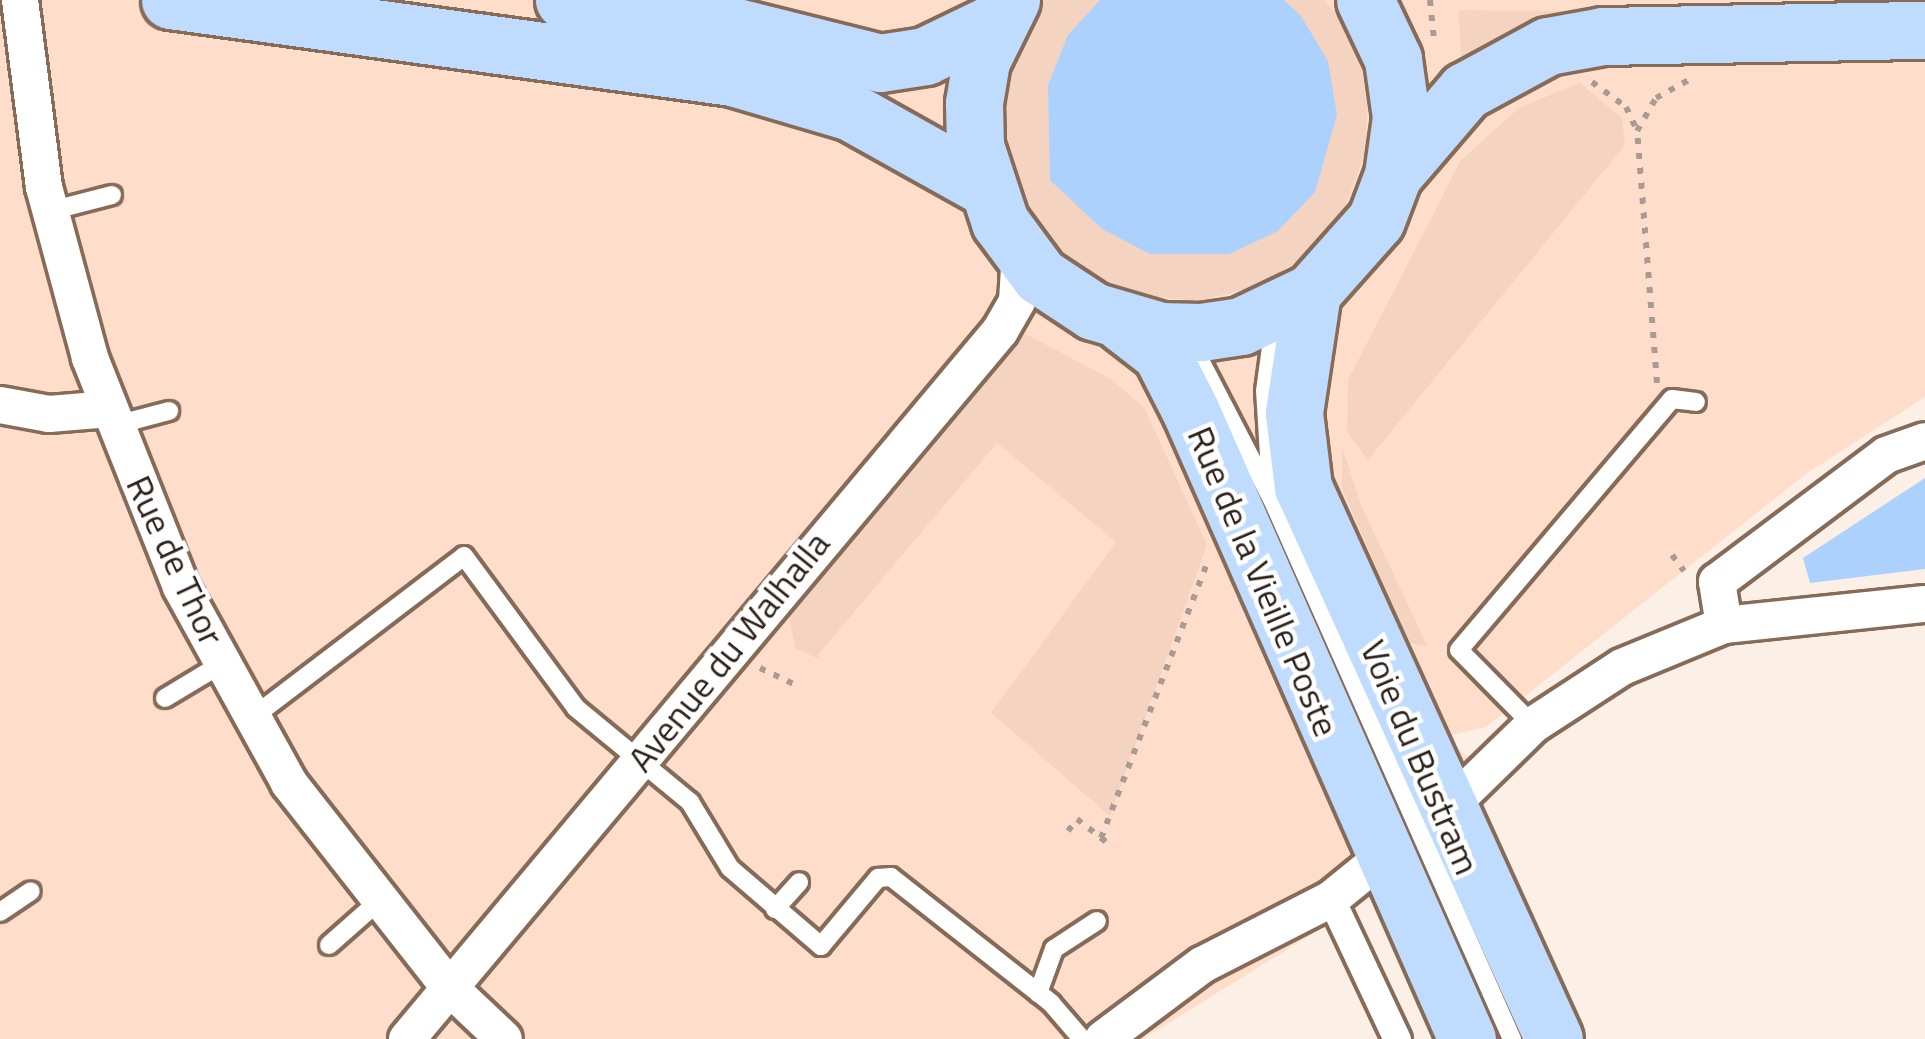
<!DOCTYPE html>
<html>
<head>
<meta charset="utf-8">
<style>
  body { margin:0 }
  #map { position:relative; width:1925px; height:1039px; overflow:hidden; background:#fcefe6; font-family:"Titillium Web",sans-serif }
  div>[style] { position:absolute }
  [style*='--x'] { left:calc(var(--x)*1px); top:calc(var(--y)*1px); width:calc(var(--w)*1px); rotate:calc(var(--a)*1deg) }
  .built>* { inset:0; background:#fedeca }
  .green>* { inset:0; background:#f4d4c0 }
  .water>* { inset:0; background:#acd1fc }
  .path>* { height:6px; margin-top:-3px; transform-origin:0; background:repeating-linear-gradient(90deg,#a89b93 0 6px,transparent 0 15px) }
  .roads { filter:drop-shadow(3px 0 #866b58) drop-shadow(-3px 0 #866b58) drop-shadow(0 3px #866b58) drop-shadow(0 -3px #866b58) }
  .service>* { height:18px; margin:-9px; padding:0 9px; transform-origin:9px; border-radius:9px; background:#fff }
  .pedestrian>* { height:27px; margin:-13.5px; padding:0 13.5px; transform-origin:13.5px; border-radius:13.5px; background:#fff }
  .minor>* { height:36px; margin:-18px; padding:0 18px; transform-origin:18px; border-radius:18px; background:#fff }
  .primary>* { height:57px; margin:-28.5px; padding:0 28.5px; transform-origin:28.5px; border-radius:28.5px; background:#bfdcff }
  span { translate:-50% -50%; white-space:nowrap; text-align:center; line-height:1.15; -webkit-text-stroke:9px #fff; paint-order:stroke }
  .street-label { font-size:36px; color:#2c2119 }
</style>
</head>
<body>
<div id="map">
  <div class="built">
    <i style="clip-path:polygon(0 0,1925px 0,1925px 397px,1806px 474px,1486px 727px,1442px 737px,1472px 760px,1467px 838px,1143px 1039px,0 1039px)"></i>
  </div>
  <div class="green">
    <i style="clip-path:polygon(1044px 0,1325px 0,1349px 32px,1368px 90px,1366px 150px,1345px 207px,1308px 254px,1257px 287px,1197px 301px,1137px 295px,1082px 270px,1038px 227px,1010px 173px,1001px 113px,1013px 53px)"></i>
    <i style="clip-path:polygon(1458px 10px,1564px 11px,1566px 18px,1462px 62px)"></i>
    <i style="clip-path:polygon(1580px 83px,1622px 118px,1625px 145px,1368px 460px,1347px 432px,1348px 380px,1461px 160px,1520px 107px)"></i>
    <i style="clip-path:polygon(1020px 331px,1109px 378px,1144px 407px,1207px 545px,1110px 816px,991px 713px,1116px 542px,997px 443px,818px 655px,822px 660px,795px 649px,783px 583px)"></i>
    <i style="clip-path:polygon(1342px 446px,1361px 505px,1428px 647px,1409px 643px,1342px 488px)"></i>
  </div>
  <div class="water">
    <i style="clip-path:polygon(1100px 0,1284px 0,1301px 16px,1328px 61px,1337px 115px,1315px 192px,1278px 231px,1229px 254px,1150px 254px,1102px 229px,1050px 180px,1048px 85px,1068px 35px)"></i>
    <i style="clip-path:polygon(1925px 478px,1925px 569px,1810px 583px,1803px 558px)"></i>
  </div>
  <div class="path">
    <i style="--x:1430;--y:0;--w:40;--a:84.3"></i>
    <i style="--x:1592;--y:82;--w:42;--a:36.3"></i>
    <i style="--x:1626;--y:107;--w:26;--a:65"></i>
    <i style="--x:1657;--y:383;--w:253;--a:-94.5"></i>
    <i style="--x:1637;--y:131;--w:38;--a:-60"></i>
    <i style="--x:1656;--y:98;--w:38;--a:-29"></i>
    <i style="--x:1672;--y:555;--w:20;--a:53"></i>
    <i style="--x:760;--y:668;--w:44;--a:25.4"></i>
    <i style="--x:1068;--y:831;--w:15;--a:-53"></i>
    <i style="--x:1077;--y:819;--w:31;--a:38"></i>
    <i style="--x:1101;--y:838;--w:298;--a:-68.9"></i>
    <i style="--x:1101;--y:838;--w:15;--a:37"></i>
  </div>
  <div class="roads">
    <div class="service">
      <i style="--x:50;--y:211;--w:64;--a:-14.5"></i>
      <i style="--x:1190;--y:341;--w:178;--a:62.6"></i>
      <i style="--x:1272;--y:499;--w:591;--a:66.04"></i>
      <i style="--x:116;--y:425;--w:55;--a:-14.8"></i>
      <i style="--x:1271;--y:488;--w:97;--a:-93.5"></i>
      <i style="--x:1265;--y:391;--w:67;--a:-82.2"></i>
      <i style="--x:165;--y:698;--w:68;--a:-31.1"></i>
      <i style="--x:253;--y:717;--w:265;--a:-37.3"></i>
      <i style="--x:464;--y:556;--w:189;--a:53.6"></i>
      <i style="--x:576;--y:708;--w:148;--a:39.5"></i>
      <i style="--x:690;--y:802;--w:77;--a:58.8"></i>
      <i style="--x:730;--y:868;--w:120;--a:40.6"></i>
      <i style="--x:821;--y:946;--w:89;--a:-50"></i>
      <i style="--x:878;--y:878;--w:13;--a:-4"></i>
      <i style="--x:891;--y:877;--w:204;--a:38.2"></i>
      <i style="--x:1051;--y:1003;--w:48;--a:49.3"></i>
      <i style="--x:1533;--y:725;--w:105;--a:-134.6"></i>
      <i style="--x:1459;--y:650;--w:329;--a:-49.7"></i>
      <i style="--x:1672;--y:399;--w:24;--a:7"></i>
      <i style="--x:775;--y:909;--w:36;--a:-48"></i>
      <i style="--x:0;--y:912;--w:37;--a:-34"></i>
      <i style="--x:329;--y:945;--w:68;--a:-41.4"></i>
      <i style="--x:1038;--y:993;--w:47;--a:-70"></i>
      <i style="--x:1054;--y:949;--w:51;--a:-33.1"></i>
    </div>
    <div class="pedestrian">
      <i style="--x:1331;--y:899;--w:155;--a:64.8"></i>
    </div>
    <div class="minor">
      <i style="--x:20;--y:0;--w:189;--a:82.7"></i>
      <i style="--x:44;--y:187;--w:177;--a:74.9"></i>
      <i style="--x:90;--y:358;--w:246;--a:68.3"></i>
      <i style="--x:181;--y:587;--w:224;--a:61.1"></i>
      <i style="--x:289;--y:783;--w:261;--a:51.9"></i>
      <i style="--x:450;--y:988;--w:74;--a:43.4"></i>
      <i style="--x:0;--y:405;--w:50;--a:10.4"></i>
      <i style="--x:49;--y:414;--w:61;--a:-4.7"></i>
      <i style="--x:1724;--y:625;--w:202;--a:-6"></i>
      <i style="--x:1451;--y:805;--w:115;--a:-44.3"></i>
      <i style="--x:1533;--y:725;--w:106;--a:-33.1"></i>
      <i style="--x:1622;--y:667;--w:110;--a:-22.4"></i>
      <i style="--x:1724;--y:625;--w:44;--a:-99.2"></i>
      <i style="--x:1717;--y:582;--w:211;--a:-36.9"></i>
      <i style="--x:1886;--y:455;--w:41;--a:-19.7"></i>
      <i style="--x:407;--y:1039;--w:924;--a:-50.05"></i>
      <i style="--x:1000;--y:331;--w:34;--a:-60"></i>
      <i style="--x:1017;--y:301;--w:49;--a:-86.5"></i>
      <i style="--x:1103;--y:1039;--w:124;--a:-36.8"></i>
      <i style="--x:1202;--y:965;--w:145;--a:-27.1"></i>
      <i style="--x:1331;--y:899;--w:68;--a:-39.1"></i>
    </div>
    <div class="primary">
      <i style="--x:170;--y:0;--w:567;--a:7.8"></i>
      <i style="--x:732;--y:77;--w:124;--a:16.4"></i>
      <i style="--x:851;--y:112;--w:154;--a:29.2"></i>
      <i style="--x:564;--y:0;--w:129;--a:7.1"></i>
      <i style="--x:692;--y:16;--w:194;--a:14"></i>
      <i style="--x:880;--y:63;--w:46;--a:-8.8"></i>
      <i style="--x:925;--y:56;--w:80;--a:-25.9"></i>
      <i style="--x:1011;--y:0;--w:68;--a:116.2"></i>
      <i style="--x:981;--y:61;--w:43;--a:99.5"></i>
      <i style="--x:974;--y:103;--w:43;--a:88.7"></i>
      <i style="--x:975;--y:146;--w:80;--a:71.8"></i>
      <i style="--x:1000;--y:222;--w:67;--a:53.5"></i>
      <i style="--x:1040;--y:276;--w:64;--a:33.4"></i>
      <i style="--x:1093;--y:311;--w:71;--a:16.4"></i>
      <i style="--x:1161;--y:331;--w:40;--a:1.4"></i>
      <i style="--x:1201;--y:332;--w:40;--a:-8.5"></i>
      <i style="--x:1241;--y:326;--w:79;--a:-25.6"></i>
      <i style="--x:1312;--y:292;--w:96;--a:-48.4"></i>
      <i style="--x:1376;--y:220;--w:48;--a:-69.3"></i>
      <i style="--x:1393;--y:175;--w:59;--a:-82.1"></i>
      <i style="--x:1401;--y:117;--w:59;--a:-97.9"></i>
      <i style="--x:1393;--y:59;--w:65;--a:-115.4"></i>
      <i style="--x:1393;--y:175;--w:111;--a:-49.4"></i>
      <i style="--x:1465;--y:91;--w:94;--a:-28.5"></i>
      <i style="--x:1548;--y:46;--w:56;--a:-10.3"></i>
      <i style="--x:1603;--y:36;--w:322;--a:-1.1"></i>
      <i style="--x:1312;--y:292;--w:122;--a:98.5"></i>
      <i style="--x:1294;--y:413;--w:75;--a:83.1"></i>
      <i style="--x:1303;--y:487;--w:606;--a:65.55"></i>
      <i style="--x:1122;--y:323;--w:49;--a:37.6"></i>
      <i style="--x:1161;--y:353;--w:66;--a:63"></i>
      <i style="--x:1191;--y:412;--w:685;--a:66.24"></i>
    </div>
  </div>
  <div class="street-label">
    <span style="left:176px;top:560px;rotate:65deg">Rue de Thor</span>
    <span style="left:1264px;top:581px;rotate:67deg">Rue de la Vieille Poste</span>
    <span style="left:728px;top:651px;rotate:-51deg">Avenue du Walhalla</span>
    <span style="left:1421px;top:757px;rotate:67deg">Voie du Bustram</span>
  </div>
</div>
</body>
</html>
